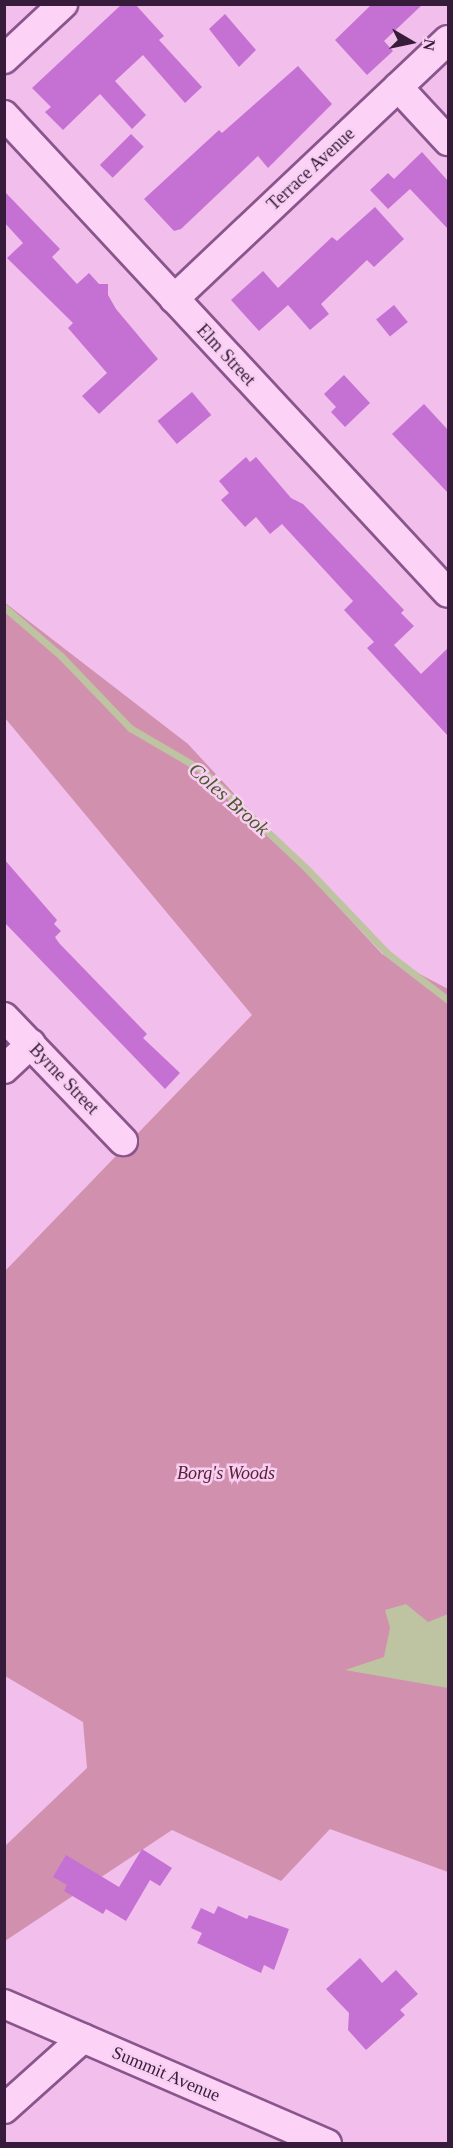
<!DOCTYPE html>
<html>
<head>
<meta charset="utf-8">
<style>
  body { margin:0 }
  #map { position:relative; width:453px; height:2148px; overflow:hidden; background:#f2beeb; font-family:"Times New Roman",serif }
  div>[style] { position:absolute }
  [style*='--x'] { left:calc(var(--x)*1px); top:calc(var(--y)*1px); width:calc(var(--w)*1px); rotate:calc(var(--a)*1deg) }
  .green>* { inset:0; background:#d191ae }
  .water>* { inset:0; background:#bec3a2 }
  .stream>* { height:7px; margin:-3.5px; padding:0 3.5px; transform-origin:3.5px; border-radius:3.5px; background:#bec3a2 }
  .building>* { inset:0; background:#c571d3; transform-origin:0 0 }
  .roads { filter:drop-shadow(2px 0 #8a558c) drop-shadow(-2px 0 #8a558c) drop-shadow(0 2px #8a558c) drop-shadow(0 -2px #8a558c) }
  .minor>* { height:28px; margin:-14px; padding:0 14px; transform-origin:14px; border-radius:14px; background:#fcd2f6 }
  span { translate:-50% -50%; white-space:nowrap; text-align:center; line-height:1.15; -webkit-text-stroke:5px #f8cff2; paint-order:stroke }
  .street-label { font-size:18px; color:#371b3a }
  .park-label { font-size:18px; color:#582032; font-style:italic }
  .water-label { font-size:20px; color:#485b29; font-style:italic }
  .frame { position:absolute; inset:0; border:6px solid #371b3a; pointer-events:none }
  .north { position:absolute; left:381px; top:12px; width:60px; height:60px; -webkit-text-stroke:4px #f8cff2; paint-order:stroke; rotate:99deg; font-size:16px; font-weight:700; line-height:24px; text-align:center; color:#371b3a }
  .north::after { content:''; display:block; margin:auto; width:21px; height:27px; background:#371b3a; clip-path:polygon(50% 0,100% 100%,50% 72%,0 100%) }
</style>
</head>
<body>
<div id="map">
  <div class="green">
    <i style="clip-path:polygon(4px 602px,188px 744px,382px 954px,448px 989px,448px 1872px,330px 1829px,281px 1881px,172px 1830px,5px 1941px,5px 1846px,87px 1768px,83px 1722px,5px 1676px,5px 1271px,252px 1015px,5px 718px)"></i>
  </div>
  <div class="water">
    <i style="clip-path:polygon(406px 1604px,428px 1622px,448px 1614px,448px 1688px,345px 1670px,384px 1657px,390px 1628px,385px 1610px)"></i>
  </div>
  <div class="stream">
    <i style="--x:4;--y:607;--w:75;--a:40.7"></i>
    <i style="--x:61;--y:656;--w:100;--a:46.2"></i>
    <i style="--x:130;--y:728;--w:83;--a:30.3"></i>
    <i style="--x:202;--y:770;--w:144;--a:43.3"></i>
    <i style="--x:307;--y:869;--w:116;--a:46.4"></i>
    <i style="--x:387;--y:953;--w:77;--a:37.6"></i>
  </div>
  <div class="building">
    <i style="clip-path:polygon(122px 4px,135px 4px,164px 36px,159px 40px,202px 87px,185px 103px,143px 55px,115px 81px,146px 115px,132px 129px,100px 94px,63px 130px,45px 112px,51px 107px,32px 88px)"></i>
    <i style="clip-path:polygon(372px 4px,423px 4px,384px 41px,393px 51px,367px 75px,335px 40px)"></i>
    <i style="clip-path:polygon(225px 14px,256px 50px,239px 67px,209px 29px)"></i>
    <i style="clip-path:polygon(298px 66px,332px 104px,268px 168px,258px 156px,181px 229px,174px 231px,144px 199px,219px 130px,222px 133px)"></i>
    <i style="left:131px;top:134px;width:18px;height:44px;rotate:45deg"></i>
    <i style="clip-path:polygon(422px 152px,448px 181px,448px 229px,410px 189px,388px 209px,370px 190px,388px 173px,394px 179px)"></i>
    <i style="clip-path:polygon(4px 191px,60px 249px,52px 257px,77px 284px,89px 273px,99px 284px,108px 284px,108px 295px,116px 309px,158px 359px,99px 414px,82px 396px,107px 373px,68px 328px,73px 323px,7px 258px,23px 243px,4px 222px)"></i>
    <i style="clip-path:polygon(375px 207px,404px 239px,374px 267px,367px 260px,321px 304px,329px 314px,310px 330px,288px 305px,259px 331px,231px 300px,263px 271px,278px 288px,332px 237px,337px 241px)"></i>
    <i style="left:394px;top:305px;width:22px;height:23px;rotate:51deg"></i>
    <i style="clip-path:polygon(344px 375px,370px 403px,345px 427px,331px 412px,336px 407px,324px 394px)"></i>
    <i style="left:192px;top:392px;width:30px;height:45px;rotate:50deg"></i>
    <i style="clip-path:polygon(424px 404px,448px 430px,448px 493px,392px 434px)"></i>
    <i style="clip-path:polygon(246px 457px,250px 462px,256px 457px,291px 498px,303px 504px,404px 610px,401px 613px,414px 626px,394px 645px,421px 674px,448px 648px,448px 736px,367px 648px,374px 642px,344px 610px,353px 601px,282px 524px,270px 534px,256px 517px,245px 527px,221px 500px,229px 493px,219px 481px)"></i>
    <i style="clip-path:polygon(4px 859px,57px 920px,54px 924px,61px 931px,55px 937px,59px 943px,147px 1034px,143px 1038px,180px 1073px,165px 1089px,4px 922px)"></i>
    <i style="clip-path:polygon(142px 1849px,172px 1868px,160px 1886px,150px 1880px,126px 1921px,106px 1909px,103px 1914px,64px 1891px,67px 1885px,53px 1877px,66px 1855px,119px 1887px)"></i>
    <i style="clip-path:polygon(218px 1906px,247px 1919px,249px 1915px,289px 1929px,274px 1970px,264px 1965px,261px 1973px,197px 1943px,202px 1933px,191px 1928px,201px 1908px,214px 1914px)"></i>
    <i style="clip-path:polygon(360px 1958px,382px 1983px,396px 1970px,418px 1994px,400px 2010px,405px 2015px,366px 2050px,348px 2030px,349px 2013px,326px 1989px)"></i>
  </div>
  <div class="roads">
    <div class="minor">
      <i style="--x:4;--y:59;--w:81;--a:-43"></i>
      <i style="--x:398;--y:87;--w:74;--a:47.2"></i>
      <i style="--x:4;--y:115;--w:652;--a:47.11"></i>
      <i style="--x:174;--y:299;--w:377;--a:-43.4"></i>
      <i style="--x:4;--y:1017;--w:172;--a:46.2"></i>
      <i style="--x:4;--y:1069;--w:37;--a:-43"></i>
      <i style="--x:4;--y:2004;--w:352;--a:23.4"></i>
      <i style="--x:4;--y:2109;--w:106;--a:-41.9"></i>
    </div>
  </div>
  <div class="street-label">
    <span style="left:311px;top:169px;rotate:-43deg">Terrace Avenue</span>
    <span style="left:226px;top:355px;rotate:47deg">Elm Street</span>
    <span style="left:64px;top:1079px;rotate:46deg">Byrne Street</span>
    <span style="left:166px;top:2074px;rotate:23deg">Summit Avenue</span>
  </div>
  <div class="park-label">
    <span style="left:226px;top:1473px">Borg's Woods</span>
  </div>
  <div class="water-label">
    <span style="left:229px;top:799px;rotate:41deg">Coles Brook</span>
  </div>
  <div class="frame"></div>
  <div class="north">N</div>
</div>
</body>
</html>
